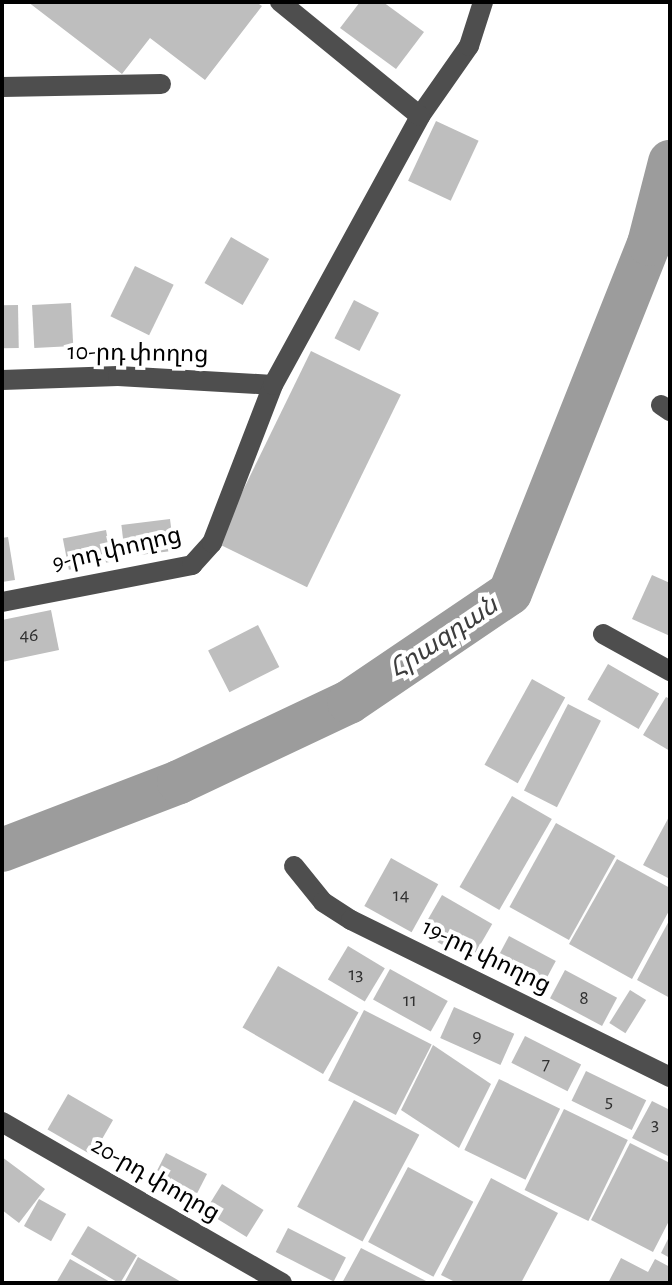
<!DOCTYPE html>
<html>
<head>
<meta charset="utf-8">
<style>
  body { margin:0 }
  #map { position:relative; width:672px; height:1285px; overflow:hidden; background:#fff; font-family:"Alegreya Sans","Noto Sans Armenian",sans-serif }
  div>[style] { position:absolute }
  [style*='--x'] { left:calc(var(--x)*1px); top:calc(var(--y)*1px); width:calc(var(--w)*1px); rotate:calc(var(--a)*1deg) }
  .river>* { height:44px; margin:-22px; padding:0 22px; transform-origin:22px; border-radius:22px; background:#9c9c9c }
  .building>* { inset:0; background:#bebebe; transform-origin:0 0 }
  .minor>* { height:20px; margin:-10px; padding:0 10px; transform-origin:10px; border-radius:10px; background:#4e4e4e }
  span { translate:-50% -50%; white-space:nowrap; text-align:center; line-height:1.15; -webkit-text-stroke:8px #fff; paint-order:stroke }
  .number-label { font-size:20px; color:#303030 }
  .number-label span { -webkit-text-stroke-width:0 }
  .street-label { font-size:24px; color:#000 }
  .water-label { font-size:26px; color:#3d3d3d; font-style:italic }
  .frame { position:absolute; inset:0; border:4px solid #000; pointer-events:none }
</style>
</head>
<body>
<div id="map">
  <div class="river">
    <i style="--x:2;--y:850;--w:190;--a:-21"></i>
    <i style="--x:179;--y:782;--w:188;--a:-25.2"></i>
    <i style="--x:349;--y:702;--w:194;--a:-34.1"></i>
    <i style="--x:510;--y:593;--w:376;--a:-68.3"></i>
    <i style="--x:649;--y:244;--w:85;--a:-75.6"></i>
  </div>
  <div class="building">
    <i style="clip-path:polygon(28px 2px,256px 2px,262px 6px,205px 80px,150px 38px,122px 74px)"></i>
    <i style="clip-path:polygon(360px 2px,383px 2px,424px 32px,396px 69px,340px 28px)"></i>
    <i style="left:436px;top:121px;width:47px;height:66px;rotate:25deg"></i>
    <i style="left:231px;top:237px;width:44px;height:53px;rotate:30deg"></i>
    <i style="left:135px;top:266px;width:43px;height:56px;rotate:26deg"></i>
    <i style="left:354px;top:300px;width:28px;height:43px;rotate:27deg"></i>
    <i style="left:71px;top:303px;width:43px;height:39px;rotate:87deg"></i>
    <i style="left:18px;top:305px;width:43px;height:16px;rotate:89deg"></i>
    <i style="left:311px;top:351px;width:100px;height:214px;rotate:26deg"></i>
    <i style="left:170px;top:519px;width:32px;height:49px;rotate:83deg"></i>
    <i style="left:106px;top:530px;width:32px;height:44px;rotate:79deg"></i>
    <i style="clip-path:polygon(8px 537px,15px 580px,2px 582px,2px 538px)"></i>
    <i style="clip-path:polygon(652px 575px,670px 583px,670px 636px,632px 619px)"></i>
    <i style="clip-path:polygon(51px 610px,59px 650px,2px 662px,2px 620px)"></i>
    <i style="left:258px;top:625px;width:47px;height:56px;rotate:63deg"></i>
    <i style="left:608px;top:664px;width:59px;height:41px;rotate:30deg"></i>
    <i style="left:532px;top:679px;width:38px;height:98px;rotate:29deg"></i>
    <i style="clip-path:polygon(666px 697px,670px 699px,670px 751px,643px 735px)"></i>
    <i style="left:568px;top:704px;width:37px;height:97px;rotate:27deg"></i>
    <i style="left:512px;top:796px;width:46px;height:105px;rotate:30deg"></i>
    <i style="clip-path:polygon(670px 815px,670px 879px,643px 865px)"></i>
    <i style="left:556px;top:823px;width:68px;height:96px;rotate:29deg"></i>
    <i style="left:391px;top:858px;width:54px;height:55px;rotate:29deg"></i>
    <i style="clip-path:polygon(617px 859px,670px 888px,670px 909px,632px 979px,569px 944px)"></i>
    <i style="left:442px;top:895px;width:58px;height:43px;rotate:30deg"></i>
    <i style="clip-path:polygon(670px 919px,670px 998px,637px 980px)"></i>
    <i style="left:509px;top:936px;width:53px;height:35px;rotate:28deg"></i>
    <i style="left:348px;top:946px;width:43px;height:39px;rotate:31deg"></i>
    <i style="left:278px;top:966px;width:93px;height:71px;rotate:30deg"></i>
    <i style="left:390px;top:969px;width:66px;height:35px;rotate:29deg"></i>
    <i style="left:565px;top:970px;width:59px;height:32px;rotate:28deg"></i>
    <i style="left:630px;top:990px;width:19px;height:39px;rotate:32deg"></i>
    <i style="left:454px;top:1007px;width:66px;height:34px;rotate:24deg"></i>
    <i style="left:364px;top:1010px;width:76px;height:79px;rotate:27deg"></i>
    <i style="left:525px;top:1036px;width:63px;height:30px;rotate:27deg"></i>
    <i style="clip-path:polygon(433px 1045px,491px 1084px,459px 1148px,401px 1110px)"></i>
    <i style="left:586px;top:1071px;width:67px;height:33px;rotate:26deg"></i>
    <i style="left:499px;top:1079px;width:68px;height:79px;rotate:26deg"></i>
    <i style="left:68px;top:1094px;width:52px;height:41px;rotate:30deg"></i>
    <i style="left:354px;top:1100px;width:74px;height:121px;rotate:28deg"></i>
    <i style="clip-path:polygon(652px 1101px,670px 1110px,670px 1157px,632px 1138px)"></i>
    <i style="left:564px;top:1109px;width:71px;height:90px;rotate:26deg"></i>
    <i style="clip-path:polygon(630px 1143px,670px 1163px,670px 1219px,653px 1252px,591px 1220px)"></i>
    <i style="left:166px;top:1153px;width:46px;height:35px;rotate:27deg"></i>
    <i style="clip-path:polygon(2px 1157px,45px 1189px,19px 1223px,2px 1210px)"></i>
    <i style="left:408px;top:1167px;width:74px;height:85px;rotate:28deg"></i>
    <i style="clip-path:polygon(491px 1178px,558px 1213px,521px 1283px,457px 1283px,441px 1275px)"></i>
    <i style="left:222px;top:1184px;width:49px;height:32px;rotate:32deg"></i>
    <i style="left:39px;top:1199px;width:31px;height:31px;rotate:29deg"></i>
    <i style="left:88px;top:1226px;width:57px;height:33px;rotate:31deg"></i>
    <i style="left:288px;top:1228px;width:65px;height:27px;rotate:27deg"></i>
    <i style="clip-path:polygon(670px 1235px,670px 1258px,661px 1253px)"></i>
    <i style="clip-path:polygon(361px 1248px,430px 1283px,342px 1283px)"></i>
    <i style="clip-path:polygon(138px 1257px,183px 1283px,124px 1283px)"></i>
    <i style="clip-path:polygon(621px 1258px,648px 1272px,655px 1259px,670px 1267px,670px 1283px,608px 1283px)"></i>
    <i style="clip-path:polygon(70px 1259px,112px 1283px,56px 1283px)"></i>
  </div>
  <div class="minor">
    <i style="--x:2;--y:87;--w:159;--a:-1.1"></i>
    <i style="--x:420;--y:116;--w:85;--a:-55"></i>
    <i style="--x:469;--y:46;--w:46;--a:-72.3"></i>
    <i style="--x:2;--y:380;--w:116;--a:-2"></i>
    <i style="--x:118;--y:376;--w:155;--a:3.3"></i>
    <i style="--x:661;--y:405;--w:11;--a:34"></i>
    <i style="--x:2;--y:602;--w:194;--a:-11"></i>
    <i style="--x:192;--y:565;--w:30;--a:-48"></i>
    <i style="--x:212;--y:543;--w:169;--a:-68.9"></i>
    <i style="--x:273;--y:385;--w:307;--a:-61.3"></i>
    <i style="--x:420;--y:116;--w:181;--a:-140.8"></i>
    <i style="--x:603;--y:634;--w:77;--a:28.9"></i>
    <i style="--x:294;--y:866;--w:46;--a:51.1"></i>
    <i style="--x:323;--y:902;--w:33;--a:33"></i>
    <i style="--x:351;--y:920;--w:356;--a:26.2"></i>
    <i style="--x:2;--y:1122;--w:323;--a:29.9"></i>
  </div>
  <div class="number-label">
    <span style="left:29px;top:635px">46</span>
    <span style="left:401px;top:895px">14</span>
    <span style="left:356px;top:974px">13</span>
    <span style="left:584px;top:998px">8</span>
    <span style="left:410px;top:1000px">11</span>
    <span style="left:477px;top:1036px">9</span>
    <span style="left:546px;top:1064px">7</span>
    <span style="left:609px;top:1101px">5</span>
    <span style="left:655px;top:1124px">3</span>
  </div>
  <div class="street-label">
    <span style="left:138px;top:354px;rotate:1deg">10-րդ փողոց</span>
    <span style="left:117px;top:550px;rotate:-13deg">9-րդ փողոց</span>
    <span style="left:486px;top:957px;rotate:26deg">19-րդ փողոց</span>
    <span style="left:155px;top:1180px;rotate:30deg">20-րդ փողոց</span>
  </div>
  <div class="water-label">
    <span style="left:444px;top:638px;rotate:-34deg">Հրազդան</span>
  </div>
  <div class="frame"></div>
</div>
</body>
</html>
